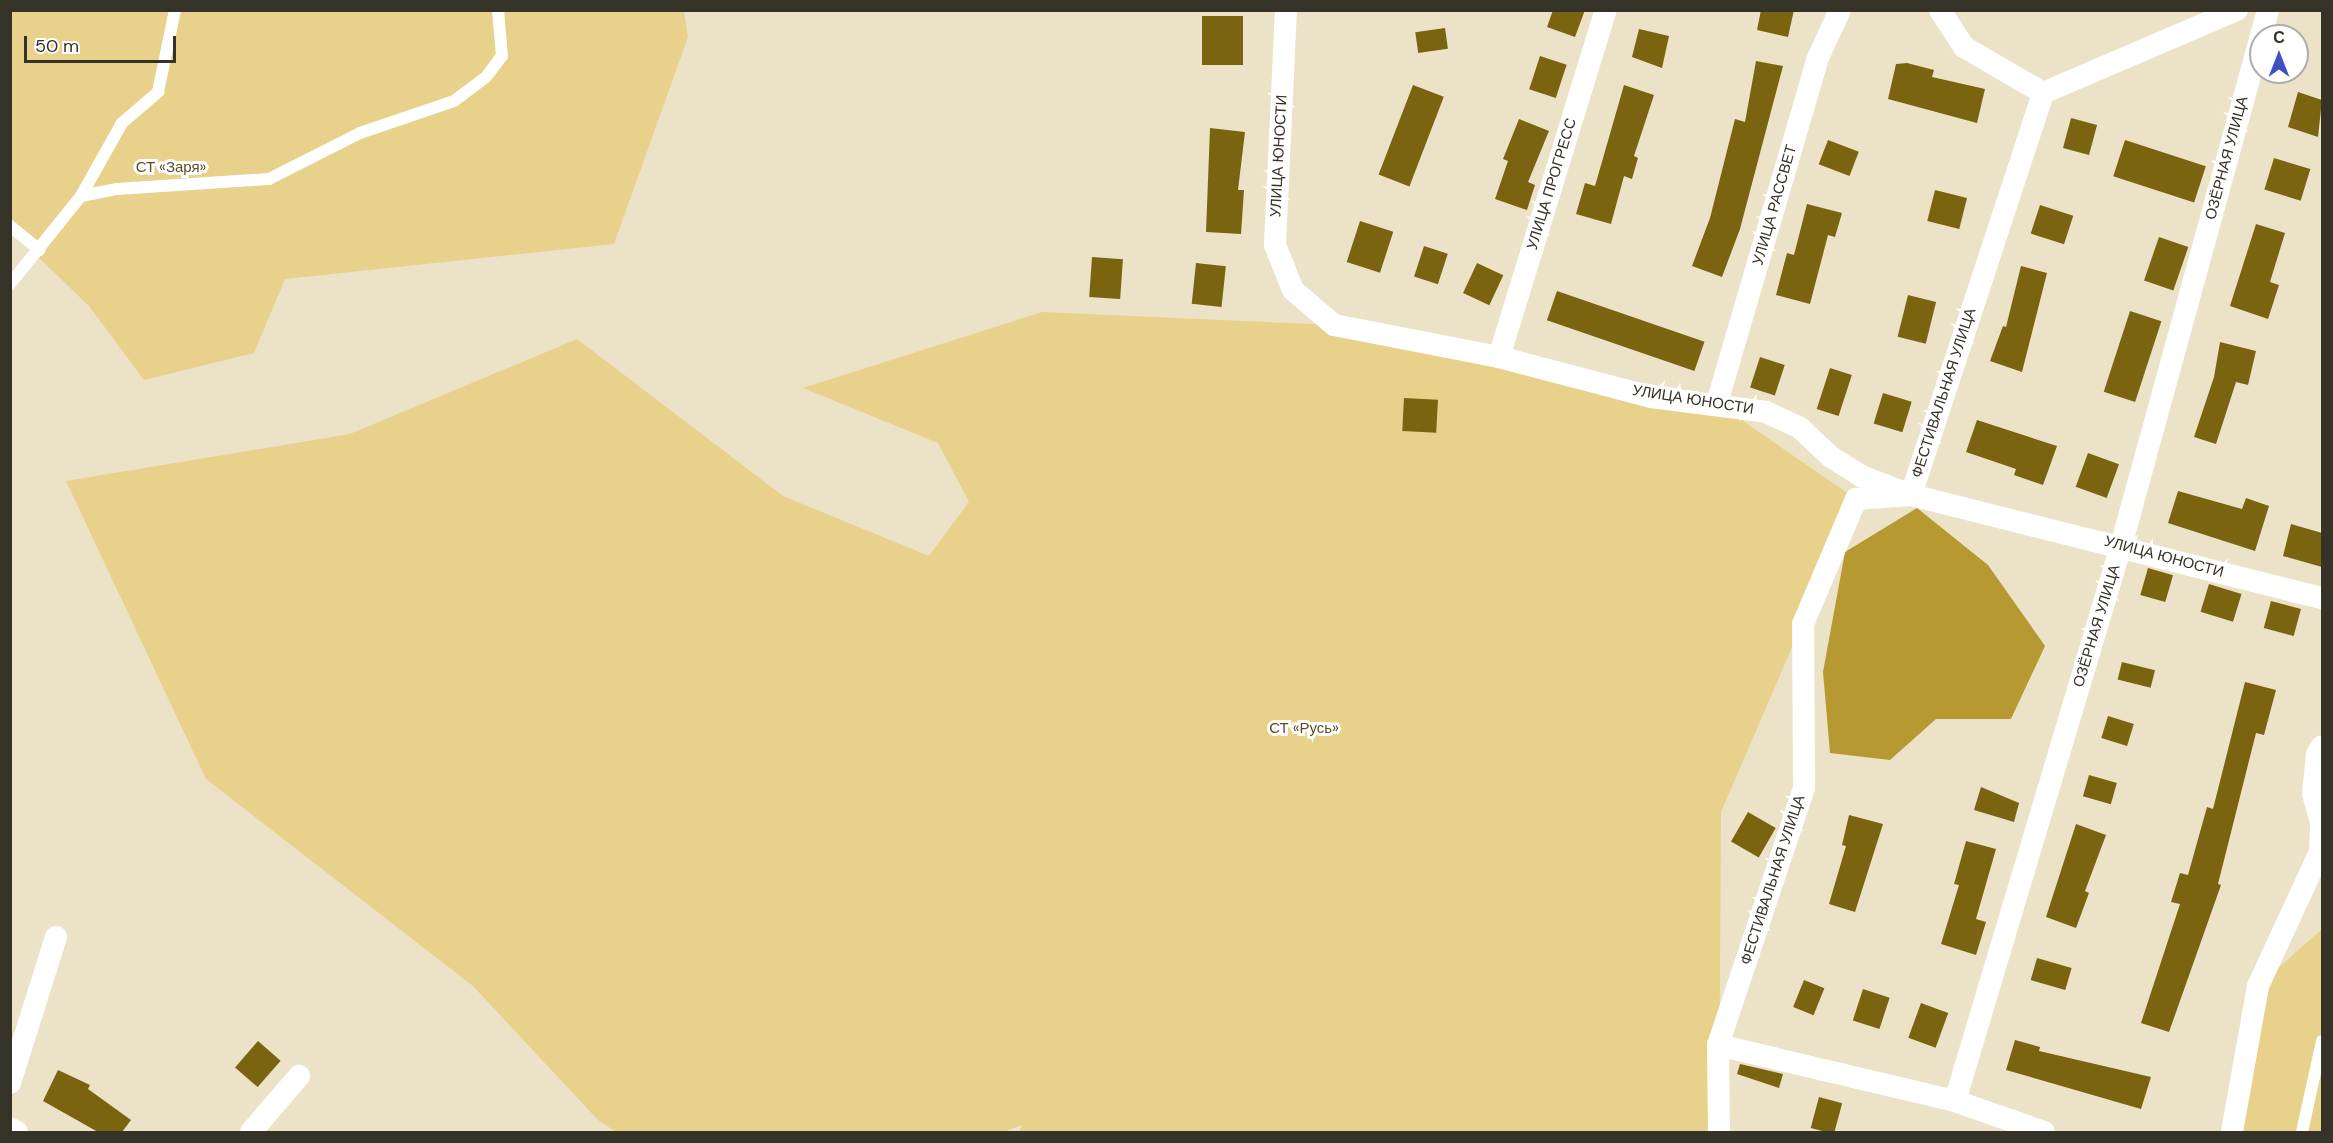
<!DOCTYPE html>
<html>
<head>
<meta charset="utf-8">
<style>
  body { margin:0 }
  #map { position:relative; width:2333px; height:1143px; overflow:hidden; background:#ebe2c7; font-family:"DM Sans",sans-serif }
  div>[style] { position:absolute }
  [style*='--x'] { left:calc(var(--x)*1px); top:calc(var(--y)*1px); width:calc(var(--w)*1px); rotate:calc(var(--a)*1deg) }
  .green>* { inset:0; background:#e8d18a }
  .water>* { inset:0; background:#b79931 }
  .building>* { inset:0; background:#7b6410; transform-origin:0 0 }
  .lane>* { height:12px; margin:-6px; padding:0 6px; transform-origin:6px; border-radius:6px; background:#fff }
  .street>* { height:22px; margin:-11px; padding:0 11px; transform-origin:11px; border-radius:11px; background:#fff }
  span { translate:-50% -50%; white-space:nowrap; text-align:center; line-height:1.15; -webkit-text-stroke:6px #fff; paint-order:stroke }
  .street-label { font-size:15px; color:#353227 }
  .park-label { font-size:15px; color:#5b4e24 }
  .frame { position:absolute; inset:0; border:12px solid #353227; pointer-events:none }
  .north { position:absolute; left:2249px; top:24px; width:60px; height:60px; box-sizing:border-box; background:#fff; border:2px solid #aeada9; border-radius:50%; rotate:0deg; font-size:16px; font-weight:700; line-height:24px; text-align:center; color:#353227 }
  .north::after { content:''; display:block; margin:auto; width:21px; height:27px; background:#404fc2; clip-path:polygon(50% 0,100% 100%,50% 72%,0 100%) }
  .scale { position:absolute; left:24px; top:36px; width:152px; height:27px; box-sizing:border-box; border:3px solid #353227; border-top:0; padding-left:8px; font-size:18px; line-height:21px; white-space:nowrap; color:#353227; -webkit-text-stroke:4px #fff; paint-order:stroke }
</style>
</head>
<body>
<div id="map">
  <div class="green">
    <i style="clip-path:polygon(11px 11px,684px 11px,688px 37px,614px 244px,285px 279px,254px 353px,144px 380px,89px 306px,11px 231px)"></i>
    <i style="clip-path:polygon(1042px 312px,1334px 325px,1717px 403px,1856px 499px,1721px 812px,1719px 1132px,1019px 1132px,1022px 1125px,1004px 1132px,616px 1132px,598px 1120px,473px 986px,206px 779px,66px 481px,350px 434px,577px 339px,783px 496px,929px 556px,969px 502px,938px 443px,803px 388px)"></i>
    <i style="clip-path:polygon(2322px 929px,2322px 1132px,2232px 1132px,2258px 986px)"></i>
  </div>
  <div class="water">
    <i style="clip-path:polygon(1917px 508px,1988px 565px,2045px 646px,2011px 719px,1936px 719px,1890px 760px,1830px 753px,1823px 672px,1845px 552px)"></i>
  </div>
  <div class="building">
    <i style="clip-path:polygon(1553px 10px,1585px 10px,1575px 37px,1547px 27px)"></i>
    <i style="clip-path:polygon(1761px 10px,1794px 10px,1788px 37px,1757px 30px)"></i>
    <i style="left:1202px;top:16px;width:41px;height:49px"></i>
    <i style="left:1445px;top:28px;width:21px;height:30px;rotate:82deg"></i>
    <i style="clip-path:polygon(1639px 29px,1669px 36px,1662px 68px,1632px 57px)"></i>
    <i style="left:1540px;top:56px;width:28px;height:35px;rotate:18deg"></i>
    <i style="clip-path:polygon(1756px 61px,1783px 66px,1740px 229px,1722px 277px,1692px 266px,1710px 218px,1735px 119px,1745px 122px)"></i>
    <i style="clip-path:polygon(1907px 63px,1934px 70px,1932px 77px,1985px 89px,1977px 123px,1888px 99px,1896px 64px)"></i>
    <i style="left:1413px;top:85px;width:33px;height:96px;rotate:21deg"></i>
    <i style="clip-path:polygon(1624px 85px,1654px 95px,1634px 156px,1638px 158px,1632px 179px,1624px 176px,1611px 224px,1576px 214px,1585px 183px,1595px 186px)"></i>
    <i style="clip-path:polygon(2298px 92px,2322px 100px,2318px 137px,2288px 127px)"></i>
    <i style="left:2071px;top:118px;width:27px;height:31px;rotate:15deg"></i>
    <i style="clip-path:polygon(1519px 119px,1549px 131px,1528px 182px,1535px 185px,1527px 210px,1495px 199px,1508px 161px,1503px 159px)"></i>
    <i style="clip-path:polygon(1210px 128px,1245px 132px,1238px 190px,1244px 190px,1241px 234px,1206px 232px)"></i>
    <i style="left:1828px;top:140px;width:33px;height:26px;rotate:21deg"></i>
    <i style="left:2125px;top:140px;width:85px;height:38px;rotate:18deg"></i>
    <i style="left:2274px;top:158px;width:38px;height:33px;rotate:17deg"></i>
    <i style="left:1935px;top:190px;width:33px;height:32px;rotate:14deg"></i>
    <i style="clip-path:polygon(1807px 204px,1842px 213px,1835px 237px,1828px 235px,1810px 304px,1776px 295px,1787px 253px,1794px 255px)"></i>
    <i style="left:2040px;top:205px;width:35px;height:30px;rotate:18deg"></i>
    <i style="left:1360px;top:221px;width:35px;height:43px;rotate:18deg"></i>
    <i style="clip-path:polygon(2256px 224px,2285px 233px,2270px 282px,2279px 285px,2268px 319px,2230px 306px)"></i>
    <i style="left:2159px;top:237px;width:31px;height:46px;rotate:19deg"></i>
    <i style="left:1424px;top:246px;width:25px;height:32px;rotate:18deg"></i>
    <i style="left:1092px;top:257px;width:31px;height:40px;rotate:4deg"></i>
    <i style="left:1196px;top:263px;width:30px;height:41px;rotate:6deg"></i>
    <i style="left:1477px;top:263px;width:29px;height:33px;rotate:25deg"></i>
    <i style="clip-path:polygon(2021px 266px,2047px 273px,2022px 372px,1990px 361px,2003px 326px,2006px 327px)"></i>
    <i style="left:1557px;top:291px;width:156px;height:31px;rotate:19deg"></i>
    <i style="left:1908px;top:295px;width:29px;height:43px;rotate:14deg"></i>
    <i style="left:2130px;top:311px;width:33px;height:85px;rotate:18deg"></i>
    <i style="clip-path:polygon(2220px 342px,2256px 351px,2248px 385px,2236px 382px,2216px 444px,2194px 437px,2214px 377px)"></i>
    <i style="left:1760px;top:357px;width:26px;height:32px;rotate:18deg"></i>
    <i style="left:1830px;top:368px;width:23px;height:43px;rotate:18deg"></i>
    <i style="left:1883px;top:393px;width:30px;height:32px;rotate:17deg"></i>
    <i style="left:1404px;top:398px;width:34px;height:33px;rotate:3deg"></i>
    <i style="clip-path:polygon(1977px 420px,2057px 446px,2043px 485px,2014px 475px,2016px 469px,1966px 452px)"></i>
    <i style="left:2088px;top:453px;width:33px;height:36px;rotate:20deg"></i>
    <i style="clip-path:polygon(2178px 491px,2242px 509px,2246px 498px,2269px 506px,2255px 551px,2168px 523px)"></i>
    <i style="clip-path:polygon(2291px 524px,2322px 533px,2322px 567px,2283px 556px)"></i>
    <i style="left:2148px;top:568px;width:26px;height:28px;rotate:16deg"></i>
    <i style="left:2209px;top:584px;width:34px;height:29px;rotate:17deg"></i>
    <i style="left:2271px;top:601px;width:31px;height:28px;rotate:15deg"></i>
    <i style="left:2122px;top:662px;width:34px;height:18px;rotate:14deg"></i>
    <i style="clip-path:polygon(2245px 682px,2276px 690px,2264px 735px,2256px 733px,2218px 884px,2221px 885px,2169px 1032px,2141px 1023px,2180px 904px,2171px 902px,2180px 873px,2188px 875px,2207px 807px,2213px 809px)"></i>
    <i style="left:2108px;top:716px;width:27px;height:23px;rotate:17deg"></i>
    <i style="left:2089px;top:775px;width:29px;height:22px;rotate:16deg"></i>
    <i style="clip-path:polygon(1981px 787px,2019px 803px,2014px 822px,1974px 810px)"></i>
    <i style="left:1748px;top:812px;width:32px;height:34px;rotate:30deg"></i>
    <i style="clip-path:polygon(1849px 815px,1883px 824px,1855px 912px,1829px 904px,1846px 846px,1842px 845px)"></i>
    <i style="clip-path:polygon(2076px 824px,2106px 835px,2085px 891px,2089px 893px,2076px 928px,2046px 917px)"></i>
    <i style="clip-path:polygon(1966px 841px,1996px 849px,1976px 919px,1986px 922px,1976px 955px,1941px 944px,1959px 885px,1954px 884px)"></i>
    <i style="left:2037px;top:958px;width:36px;height:23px;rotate:16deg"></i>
    <i style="left:1804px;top:980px;width:22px;height:29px;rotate:22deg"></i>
    <i style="left:1863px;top:989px;width:28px;height:33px;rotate:18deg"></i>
    <i style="left:1921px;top:1003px;width:29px;height:37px;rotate:20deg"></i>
    <i style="clip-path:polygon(2015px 1040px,2040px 1047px,2039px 1051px,2151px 1077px,2141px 1109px,2006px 1070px)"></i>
    <i style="left:258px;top:1041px;width:30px;height:35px;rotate:41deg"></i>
    <i style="clip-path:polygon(1740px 1064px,1783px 1074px,1779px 1088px,1737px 1074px)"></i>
    <i style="clip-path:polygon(58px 1070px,90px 1085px,88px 1089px,131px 1120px,122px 1132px,98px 1132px,43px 1101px)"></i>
    <i style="left:1819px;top:1097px;width:24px;height:32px;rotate:15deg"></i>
  </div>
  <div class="lane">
    <i style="--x:81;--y:196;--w:37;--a:-11"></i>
    <i style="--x:117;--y:189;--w:152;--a:-3.8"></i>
    <i style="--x:269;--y:179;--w:102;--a:-26.8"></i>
    <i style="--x:360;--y:133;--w:99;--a:-18.8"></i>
    <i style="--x:454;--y:101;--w:40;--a:-37"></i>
    <i style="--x:486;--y:77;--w:26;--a:-53"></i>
    <i style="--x:502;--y:56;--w:46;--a:-95"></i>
    <i style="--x:10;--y:226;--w:38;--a:39"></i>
    <i style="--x:10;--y:284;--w:113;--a:-51.1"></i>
    <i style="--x:81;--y:196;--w:84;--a:-60.7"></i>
    <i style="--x:122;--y:123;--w:48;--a:-40.7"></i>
    <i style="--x:158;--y:92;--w:84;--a:-78.3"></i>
    <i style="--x:2302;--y:1132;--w:93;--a:-77.6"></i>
  </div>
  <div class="street">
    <i style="--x:1286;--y:10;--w:235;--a:92.7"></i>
    <i style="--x:1275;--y:245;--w:48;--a:68.2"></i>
    <i style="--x:1293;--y:290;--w:54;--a:40.5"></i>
    <i style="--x:1334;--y:325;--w:168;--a:11"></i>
    <i style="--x:1499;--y:357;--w:157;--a:14.7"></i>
    <i style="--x:1651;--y:397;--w:116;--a:7.4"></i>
    <i style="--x:1766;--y:412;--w:38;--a:25"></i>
    <i style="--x:1800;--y:428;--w:42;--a:43.1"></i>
    <i style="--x:1831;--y:457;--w:36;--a:32"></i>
    <i style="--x:1861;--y:476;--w:53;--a:20.8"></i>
    <i style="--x:1911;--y:495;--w:424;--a:14.1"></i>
    <i style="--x:1940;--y:10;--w:44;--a:57"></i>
    <i style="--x:1964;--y:47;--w:91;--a:30.2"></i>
    <i style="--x:2043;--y:93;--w:211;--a:-23.2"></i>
    <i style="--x:1499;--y:357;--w:363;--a:-72.9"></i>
    <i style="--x:1717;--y:403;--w:357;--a:-73.7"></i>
    <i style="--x:1817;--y:60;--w:55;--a:-65.3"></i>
    <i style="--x:1718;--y:1045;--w:244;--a:13.3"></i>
    <i style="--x:1955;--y:1101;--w:94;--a:19.2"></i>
    <i style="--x:10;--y:1083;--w:153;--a:-72.5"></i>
    <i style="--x:1955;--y:1101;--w:579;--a:-73.35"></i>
    <i style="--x:2121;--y:546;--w:556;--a:-74.66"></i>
    <i style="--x:10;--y:1128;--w:8;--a:30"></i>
    <i style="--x:251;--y:1132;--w:74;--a:-49.4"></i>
    <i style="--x:1719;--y:1132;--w:87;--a:-90.7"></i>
    <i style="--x:1718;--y:1045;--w:271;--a:-71.5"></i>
    <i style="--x:1804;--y:788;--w:164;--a:-90.3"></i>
    <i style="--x:1803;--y:624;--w:136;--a:-67"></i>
    <i style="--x:1856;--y:499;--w:55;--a:-4.2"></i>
    <i style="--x:1911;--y:495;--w:423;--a:-71.8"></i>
    <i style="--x:2232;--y:1132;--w:148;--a:-79.9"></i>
    <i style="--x:2258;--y:986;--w:148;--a:-65.2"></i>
    <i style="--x:2320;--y:852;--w:30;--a:-88"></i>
    <i style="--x:2321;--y:822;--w:29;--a:-106"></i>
    <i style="--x:2313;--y:794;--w:40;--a:-84.3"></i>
    <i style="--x:2317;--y:754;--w:9;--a:-58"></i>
  </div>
  <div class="street-label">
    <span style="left:1279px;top:156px;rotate:-87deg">УЛИЦА ЮНОСТИ</span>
    <span style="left:2227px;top:158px;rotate:-75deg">ОЗЁРНАЯ УЛИЦА</span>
    <span style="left:1552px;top:184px;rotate:-73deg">УЛИЦА ПРОГРЕСС</span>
    <span style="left:1775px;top:205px;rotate:-74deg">УЛИЦА РАССВЕТ</span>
    <span style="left:1944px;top:393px;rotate:-72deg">ФЕСТИВАЛЬНАЯ УЛИЦА</span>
    <span style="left:1693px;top:400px;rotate:9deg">УЛИЦА ЮНОСТИ</span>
    <span style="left:2164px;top:557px;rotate:15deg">УЛИЦА ЮНОСТИ</span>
    <span style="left:2097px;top:626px;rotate:-73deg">ОЗЁРНАЯ УЛИЦА</span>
    <span style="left:1773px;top:880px;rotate:-72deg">ФЕСТИВАЛЬНАЯ УЛИЦА</span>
  </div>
  <div class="park-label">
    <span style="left:171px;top:168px">СТ «Заря»</span>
    <span style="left:1304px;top:729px">СТ «Русь»</span>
  </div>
  <div class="frame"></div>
  <div class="north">С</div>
  <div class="scale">50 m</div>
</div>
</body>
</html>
